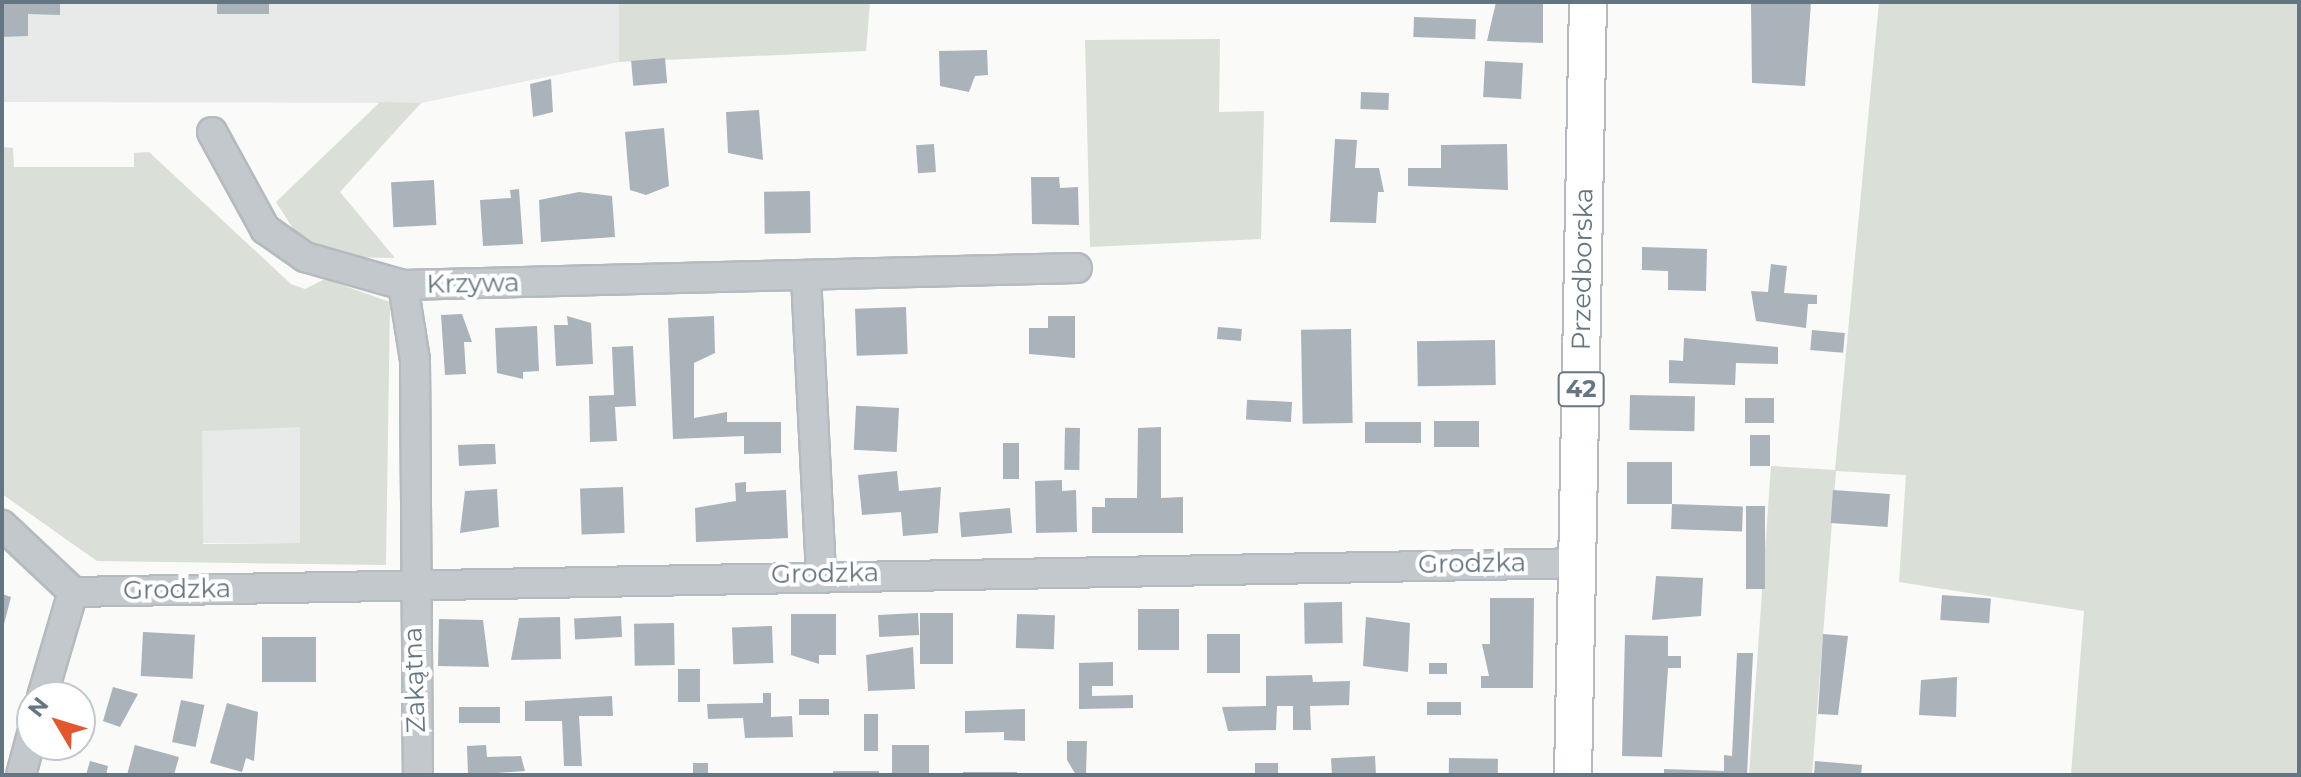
<!DOCTYPE html>
<html>
<head>
<meta charset="utf-8">
<style>
  body { margin:0 }
  #map { position:relative; width:2301px; height:777px; overflow:hidden; background:#fafaf8; font-family:Montserrat,sans-serif }
  div>[style] { position:absolute }
  [style*='--x'] { left:calc(var(--x)*1px); top:calc(var(--y)*1px); width:calc(var(--w)*1px); rotate:calc(var(--a)*1deg) }
  .built>* { inset:0; background:#e8e9e9; transform-origin:0 0 }
  .green>* { inset:0; background:#dadfd7 }
  .building>* { inset:0; background:#aab3b9; transform-origin:0 0 }
  .roads { filter:drop-shadow(2px 0 #b5babe) drop-shadow(-2px 0 #b5babe) drop-shadow(0 2px #b5babe) drop-shadow(0 -2px #b5babe) }
  .minor>* { height:28px; margin:-14px; padding:0 14px; transform-origin:14px; border-radius:14px; background:#c3c8cc }
  .major>* { height:36px; margin:-18px; padding:0 18px; transform-origin:18px; border-radius:18px; background:#fff }
  span { translate:-50% -50%; white-space:nowrap; text-align:center; line-height:1.15; -webkit-text-stroke:8px #fff; paint-order:stroke }
  .shield-label span { padding:2px 6px; background:#fff; border:2px solid; border-radius:6px; -webkit-text-stroke-width:0 }
  .shield-label { font-size:24px; color:#657683; font-weight:700 }
  .street-label { font-size:26px; color:#657683 }
  .frame { position:absolute; inset:0; border:4px solid #657683; pointer-events:none }
  .north { position:absolute; left:16px; top:681px; width:80px; height:80px; box-sizing:border-box; background:#fff; border:2px solid #c1c8cd; border-radius:50%; rotate:308deg; font-size:22px; font-weight:700; line-height:32px; text-align:center; color:#657683 }
  .north::after { content:''; display:block; margin:auto; width:28px; height:36px; background:#e4572e; clip-path:polygon(50% 0,100% 100%,50% 72%,0 100%) }
</style>
</head>
<body>
<div id="map">
  <div class="built">
    <i style="clip-path:polygon(2px 2px,619px 2px,619px 62px,421px 103px,2px 102px)"></i>
    <i style="left:300px;top:426px;width:117px;height:98px;rotate:90deg"></i>
  </div>
  <div class="green">
    <i style="clip-path:polygon(619px 2px,870px 2px,866px 51px,619px 62px)"></i>
    <i style="clip-path:polygon(1879px 2px,2299px 2px,2299px 775px,2071px 775px,2084px 611px,1899px 582px,1906px 475px,1836px 471px,1812px 775px,1749px 775px,1771px 466px,1835px 470px)"></i>
    <i style="clip-path:polygon(1220px 39px,1219px 112px,1264px 111px,1261px 239px,1090px 247px,1085px 40px)"></i>
    <i style="clip-path:polygon(380px 102px,421px 103px,340px 192px,395px 258px,342px 257px,301px 241px,276px 202px)"></i>
    <i style="clip-path:polygon(evenodd,2px 147px,13px 148px,14px 167px,134px 167px,134px 153px,149px 152px,291px 284px,305px 289px,325px 279px,390px 302px,386px 565px,97px 561px,2px 494px,2px 147px,300px 427px,300px 543px,203px 544px,202px 431px,300px 427px)"></i>
  </div>
  <div class="building">
    <i style="clip-path:polygon(2px 2px,60px 2px,60px 15px,28px 14px,28px 36px,2px 37px)"></i>
    <i style="left:217px;top:2px;width:52px;height:12px"></i>
    <i style="clip-path:polygon(1496px 2px,1543px 2px,1543px 43px,1487px 41px)"></i>
    <i style="clip-path:polygon(1751px 2px,1811px 2px,1805px 86px,1752px 83px)"></i>
    <i style="left:1414px;top:17px;width:62px;height:20px;rotate:2deg"></i>
    <i style="clip-path:polygon(987px 50px,988px 75px,975px 76px,969px 92px,940px 86px,939px 51px)"></i>
    <i style="left:665px;top:58px;width:25px;height:34px;rotate:85deg"></i>
    <i style="left:1485px;top:61px;width:38px;height:36px;rotate:3deg"></i>
    <i style="clip-path:polygon(551px 79px,553px 112px,533px 117px,530px 84px)"></i>
    <i style="left:1361px;top:92px;width:28px;height:17px;rotate:2deg"></i>
    <i style="clip-path:polygon(759px 110px,763px 160px,728px 153px,726px 112px)"></i>
    <i style="clip-path:polygon(664px 128px,669px 186px,646px 195px,630px 190px,625px 132px)"></i>
    <i style="clip-path:polygon(1335px 139px,1357px 140px,1355px 168px,1379px 168px,1384px 192px,1378px 192px,1376px 223px,1330px 222px)"></i>
    <i style="left:934px;top:144px;width:28px;height:18px;rotate:86deg"></i>
    <i style="clip-path:polygon(1507px 144px,1508px 190px,1408px 186px,1408px 168px,1441px 168px,1441px 145px)"></i>
    <i style="clip-path:polygon(1031px 177px,1059px 177px,1060px 188px,1078px 187px,1079px 225px,1032px 224px)"></i>
    <i style="left:434px;top:180px;width:45px;height:43px;rotate:87deg"></i>
    <i style="clip-path:polygon(519px 189px,523px 244px,483px 246px,480px 200px,511px 198px,510px 190px)"></i>
    <i style="left:810px;top:191px;width:42px;height:46px;rotate:89deg"></i>
    <i style="clip-path:polygon(579px 192px,612px 196px,615px 237px,541px 242px,539px 200px)"></i>
    <i style="clip-path:polygon(1642px 247px,1707px 249px,1706px 291px,1668px 290px,1668px 271px,1642px 270px)"></i>
    <i style="clip-path:polygon(1771px 264px,1787px 266px,1784px 293px,1817px 295px,1817px 304px,1808px 304px,1806px 328px,1756px 321px,1751px 291px,1768px 292px)"></i>
    <i style="left:906px;top:307px;width:47px;height:51px;rotate:88deg"></i>
    <i style="clip-path:polygon(462px 314px,472px 342px,464px 342px,466px 374px,445px 375px,441px 315px)"></i>
    <i style="clip-path:polygon(567px 316px,591px 323px,593px 364px,556px 366px,554px 325px,568px 325px)"></i>
    <i style="clip-path:polygon(714px 316px,715px 353px,694px 363px,694px 418px,727px 412px,727px 422px,781px 422px,781px 453px,744px 454px,744px 436px,673px 439px,668px 318px)"></i>
    <i style="clip-path:polygon(1048px 316px,1075px 316px,1075px 358px,1029px 354px,1029px 328px,1048px 328px)"></i>
    <i style="clip-path:polygon(537px 326px,539px 371px,523px 372px,523px 379px,497px 373px,495px 328px)"></i>
    <i style="left:1218px;top:327px;width:24px;height:12px;rotate:5deg"></i>
    <i style="left:1351px;top:329px;width:94px;height:50px;rotate:89deg"></i>
    <i style="left:1812px;top:330px;width:33px;height:20px;rotate:5deg"></i>
    <i style="clip-path:polygon(1684px 338px,1778px 347px,1778px 364px,1736px 363px,1735px 385px,1669px 383px,1669px 360px,1683px 361px)"></i>
    <i style="left:1495px;top:340px;width:45px;height:78px;rotate:89deg"></i>
    <i style="clip-path:polygon(633px 346px,636px 406px,615px 407px,617px 441px,590px 442px,589px 396px,614px 395px,612px 347px)"></i>
    <i style="left:1630px;top:395px;width:65px;height:35px;rotate:1deg"></i>
    <i style="left:1745px;top:398px;width:29px;height:25px"></i>
    <i style="left:1292px;top:402px;width:20px;height:45px;rotate:93deg"></i>
    <i style="left:899px;top:408px;width:44px;height:43px;rotate:93deg"></i>
    <i style="left:1479px;top:421px;width:26px;height:45px;rotate:90deg"></i>
    <i style="left:1421px;top:422px;width:21px;height:56px;rotate:90deg"></i>
    <i style="clip-path:polygon(1161px 427px,1161px 498px,1183px 497px,1183px 533px,1092px 533px,1092px 507px,1105px 507px,1105px 498px,1137px 498px,1138px 428px)"></i>
    <i style="left:1080px;top:428px;width:42px;height:15px;rotate:91deg"></i>
    <i style="left:1750px;top:435px;width:20px;height:31px"></i>
    <i style="left:1003px;top:443px;width:16px;height:36px"></i>
    <i style="clip-path:polygon(485px 444px,495px 444px,496px 464px,459px 466px,458px 445px)"></i>
    <i style="left:1627px;top:462px;width:45px;height:42px"></i>
    <i style="clip-path:polygon(897px 471px,899px 491px,941px 487px,938px 533px,903px 536px,901px 512px,862px 515px,858px 475px)"></i>
    <i style="clip-path:polygon(1062px 480px,1062px 491px,1076px 490px,1077px 532px,1036px 533px,1035px 481px)"></i>
    <i style="clip-path:polygon(746px 482px,746px 492px,786px 490px,788px 538px,696px 542px,695px 508px,736px 501px,735px 483px)"></i>
    <i style="left:623px;top:487px;width:46px;height:43px;rotate:88deg"></i>
    <i style="clip-path:polygon(497px 489px,499px 527px,460px 533px,465px 491px)"></i>
    <i style="left:1833px;top:490px;width:57px;height:33px;rotate:4deg"></i>
    <i style="left:1672px;top:504px;width:71px;height:25px;rotate:2deg"></i>
    <i style="left:1746px;top:506px;width:19px;height:83px"></i>
    <i style="left:1010px;top:508px;width:25px;height:51px;rotate:85deg"></i>
    <i style="clip-path:polygon(1656px 576px,1703px 578px,1701px 616px,1652px 620px)"></i>
    <i style="clip-path:polygon(2px 594px,11px 597px,3px 628px,2px 628px)"></i>
    <i style="left:1942px;top:595px;width:49px;height:25px;rotate:4deg"></i>
    <i style="clip-path:polygon(1490px 598px,1534px 598px,1533px 688px,1481px 688px,1481px 676px,1489px 676px,1482px 644px,1490px 644px)"></i>
    <i style="left:1342px;top:602px;width:41px;height:38px;rotate:89deg"></i>
    <i style="left:1138px;top:609px;width:41px;height:41px"></i>
    <i style="left:918px;top:613px;width:22px;height:40px;rotate:87deg"></i>
    <i style="left:953px;top:613px;width:51px;height:33px;rotate:90deg"></i>
    <i style="clip-path:polygon(791px 614px,836px 614px,836px 655px,819px 655px,819px 664px,791px 655px)"></i>
    <i style="left:1017px;top:614px;width:38px;height:34px;rotate:2deg"></i>
    <i style="left:621px;top:616px;width:21px;height:47px;rotate:87deg"></i>
    <i style="clip-path:polygon(560px 617px,561px 659px,511px 660px,519px 618px)"></i>
    <i style="clip-path:polygon(1366px 617px,1410px 623px,1408px 672px,1363px 666px)"></i>
    <i style="clip-path:polygon(439px 619px,483px 620px,489px 667px,438px 666px)"></i>
    <i style="left:674px;top:623px;width:42px;height:40px;rotate:89deg"></i>
    <i style="left:772px;top:626px;width:37px;height:40px;rotate:88deg"></i>
    <i style="left:143px;top:632px;width:52px;height:44px;rotate:3deg"></i>
    <i style="left:1207px;top:634px;width:33px;height:39px"></i>
    <i style="clip-path:polygon(1823px 634px,1848px 636px,1838px 715px,1818px 714px)"></i>
    <i style="clip-path:polygon(1625px 635px,1668px 636px,1668px 656px,1681px 656px,1681px 668px,1668px 668px,1662px 757px,1622px 756px)"></i>
    <i style="left:262px;top:637px;width:54px;height:45px"></i>
    <i style="clip-path:polygon(913px 647px,915px 689px,868px 691px,866px 655px)"></i>
    <i style="clip-path:polygon(1737px 653px,1753px 653px,1747px 775px,1664px 775px,1664px 769px,1724px 771px,1724px 755px,1732px 756px)"></i>
    <i style="clip-path:polygon(1113px 662px,1113px 686px,1092px 686px,1092px 696px,1133px 695px,1133px 708px,1079px 709px,1079px 663px)"></i>
    <i style="left:1429px;top:663px;width:18px;height:11px"></i>
    <i style="left:678px;top:669px;width:22px;height:33px"></i>
    <i style="clip-path:polygon(1312px 675px,1313px 682px,1350px 681px,1349px 705px,1310px 706px,1311px 730px,1293px 730px,1293px 706px,1277px 706px,1276px 730px,1228px 731px,1222px 707px,1266px 706px,1266px 676px)"></i>
    <i style="clip-path:polygon(1957px 677px,1956px 717px,1919px 715px,1921px 680px)"></i>
    <i style="clip-path:polygon(113px 687px,138px 694px,120px 727px,103px 721px)"></i>
    <i style="clip-path:polygon(763px 693px,771px 693px,771px 717px,792px 716px,793px 737px,745px 738px,743px 718px,708px 719px,707px 704px,763px 703px)"></i>
    <i style="clip-path:polygon(612px 696px,613px 716px,579px 716px,582px 766px,564px 766px,562px 721px,525px 721px,525px 701px)"></i>
    <i style="left:829px;top:699px;width:16px;height:30px;rotate:90deg"></i>
    <i style="left:181px;top:700px;width:24px;height:43px;rotate:12deg"></i>
    <i style="left:1461px;top:702px;width:13px;height:34px;rotate:90deg"></i>
    <i style="clip-path:polygon(227px 703px,258px 712px,254px 761px,246px 758px,242px 772px,210px 763px)"></i>
    <i style="left:459px;top:707px;width:41px;height:16px"></i>
    <i style="clip-path:polygon(1025px 709px,1025px 741px,1004px 740px,1004px 732px,965px 733px,965px 711px)"></i>
    <i style="left:864px;top:714px;width:14px;height:37px"></i>
    <i style="clip-path:polygon(1067px 741px,1087px 741px,1086px 775px,1076px 775px,1067px 760px)"></i>
    <i style="clip-path:polygon(135px 745px,179px 757px,174px 775px,127px 775px)"></i>
    <i style="clip-path:polygon(486px 745px,487px 757px,521px 756px,525px 771px,468px 775px,467px 746px)"></i>
    <i style="left:929px;top:745px;width:30px;height:37px;rotate:90deg"></i>
    <i style="left:1375px;top:756px;width:19px;height:44px;rotate:87deg"></i>
    <i style="left:1449px;top:758px;width:49px;height:17px;rotate:1deg"></i>
    <i style="clip-path:polygon(90px 761px,108px 766px,106px 775px,86px 775px)"></i>
    <i style="clip-path:polygon(1815px 761px,1862px 765px,1861px 775px,1814px 775px)"></i>
    <i style="left:693px;top:763px;width:15px;height:12px"></i>
    <i style="left:1255px;top:763px;width:23px;height:12px"></i>
    <i style="left:833px;top:771px;width:46px;height:4px"></i>
    <i style="left:963px;top:772px;width:54px;height:3px"></i>
  </div>
  <div class="roads">
    <div class="minor">
      <i style="--x:212;--y:132;--w:111;--a:61.3"></i>
      <i style="--x:265;--y:229;--w:49;--a:35"></i>
      <i style="--x:305;--y:257;--w:102;--a:15.9"></i>
      <i style="--x:403;--y:285;--w:674;--a:-1.44"></i>
      <i style="--x:806;--y:277;--w:297;--a:87.1"></i>
      <i style="--x:403;--y:285;--w:76;--a:80.9"></i>
      <i style="--x:415;--y:360;--w:415;--a:89.6"></i>
      <i style="--x:2;--y:525;--w:98;--a:43.3"></i>
      <i style="--x:73;--y:592;--w:1504;--a:-1.1"></i>
      <i style="--x:42;--y:697;--w:109;--a:-73.6"></i>
      <i style="--x:21;--y:775;--w:42;--a:-75"></i>
    </div>
    <div class="major">
      <i style="--x:1573;--y:775;--w:773;--a:-88.89"></i>
    </div>
  </div>
  <div class="shield-label">
    <span style="left:1581px;top:389px">42</span>
  </div>
  <div class="street-label">
    <span style="left:1583px;top:269px;rotate:-89deg">Przedborska</span>
    <span style="left:473px;top:284px;rotate:-1deg">Krzywa</span>
    <span style="left:1472px;top:564px;rotate:-1deg">Grodzka</span>
    <span style="left:825px;top:574px;rotate:-1deg">Grodzka</span>
    <span style="left:177px;top:590px;rotate:-1deg">Grodzka</span>
    <span style="left:415px;top:680px;rotate:-92deg">Zakątna</span>
  </div>
  <div class="frame"></div>
  <div class="north">N</div>
</div>
</body>
</html>
